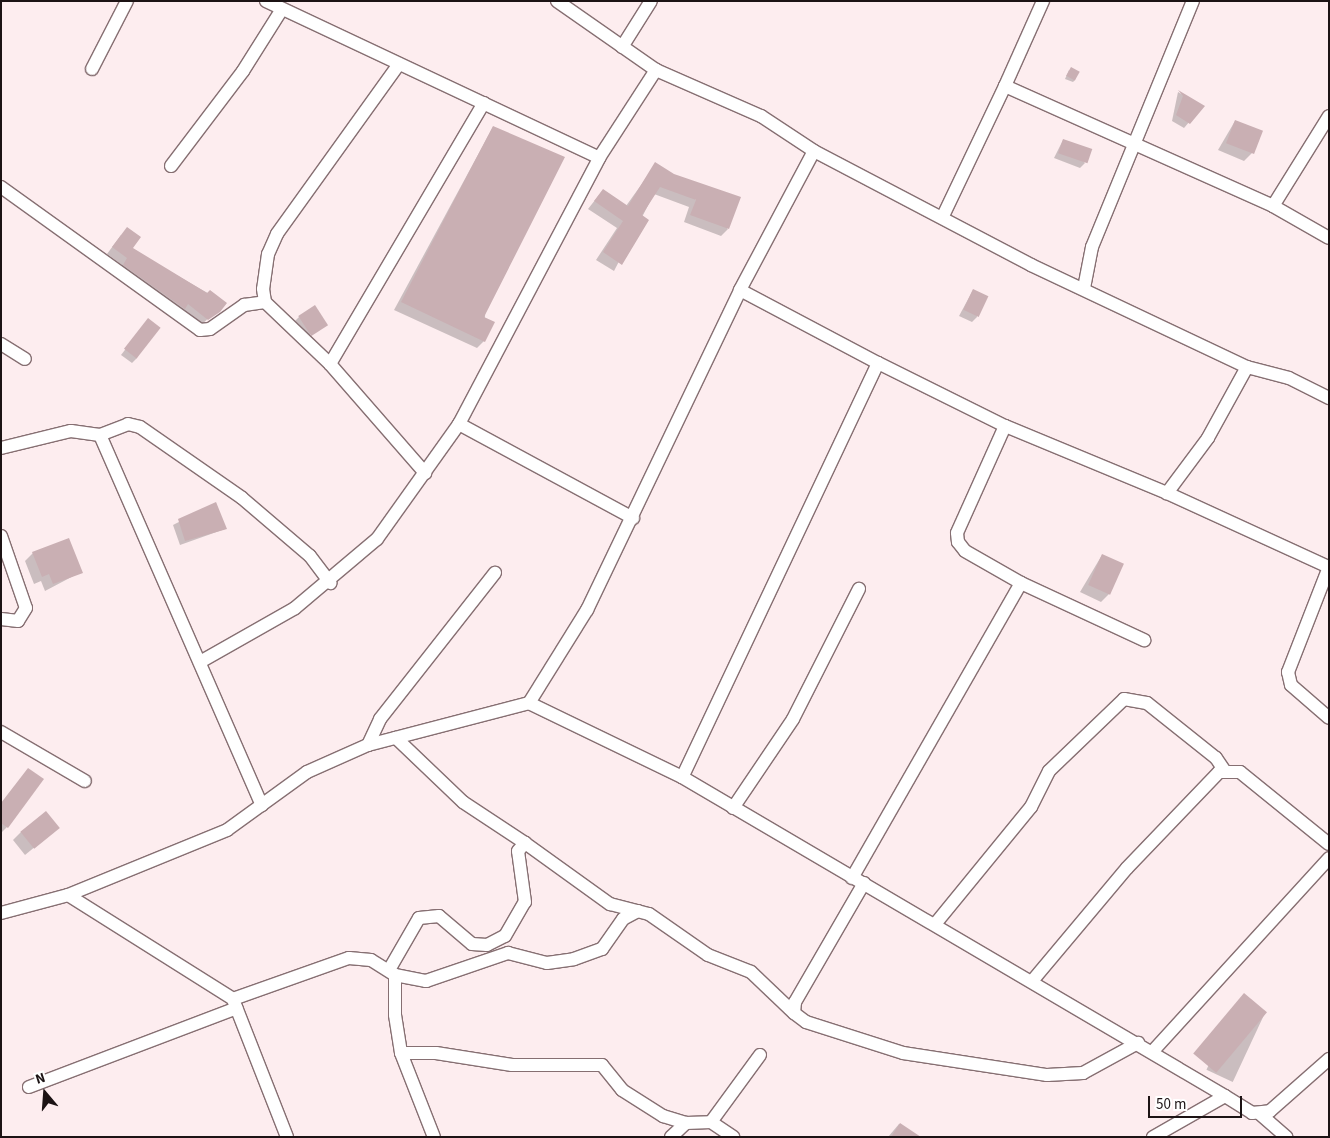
<!DOCTYPE html>
<html>
<head>
<meta charset="utf-8">
<style>
  body { margin:0 }
  #map { position:relative; width:1330px; height:1138px; overflow:hidden; background:#fdedef; font-family:"Source Sans 3",sans-serif }
  div>[style] { position:absolute }
  [style*='--x'] { left:calc(var(--x)*1px); top:calc(var(--y)*1px); width:calc(var(--w)*1px); rotate:calc(var(--a)*1deg) }
  .shadow>* { inset:0; background:#0003; transform-origin:0 0 }
  .building>* { inset:0; background:#c9afb3; transform-origin:0 0 }
  .roads { filter:drop-shadow(1px 0 #866f72) drop-shadow(-1px 0 #866f72) drop-shadow(0 1px #866f72) drop-shadow(0 -1px #866f72) }
  .minor>* { height:12px; margin:-6px; padding:0 6px; transform-origin:6px; border-radius:6px; background:#fff }
  span { translate:-50% -50%; white-space:nowrap; text-align:center; line-height:1.15; -webkit-text-stroke:4px #fff; paint-order:stroke }
  .frame { position:absolute; inset:0; border:2px solid #1c1314; pointer-events:none }
  .north { position:absolute; left:20px; top:1068px; width:50px; height:50px; -webkit-text-stroke:4px #fff; paint-order:stroke; rotate:342deg; font-size:14px; font-weight:700; line-height:20px; text-align:center; color:#1c1314 }
  .north::after { content:''; display:block; margin:auto; width:18px; height:22px; background:#1c1314; clip-path:polygon(50% 0,100% 100%,50% 72%,0 100%) }
  .scale { position:absolute; left:1148px; top:1096px; width:94px; height:22px; box-sizing:border-box; border:2px solid #1c1314; border-top:0; padding-left:6px; font-size:15px; line-height:18px; white-space:nowrap; color:#1c1314; -webkit-text-stroke:4px #fff; paint-order:stroke }
</style>
</head>
<body>
<div id="map">
  <div class="shadow">
    <i style="clip-path:polygon(1069px 70px,1075px 80px,1073px 82px,1065px 79px)"></i>
    <i style="clip-path:polygon(1178px 92px,1203px 106px,1184px 128px,1172px 121px)"></i>
    <i style="clip-path:polygon(1235px 121px,1252px 153px,1244px 161px,1218px 150px)"></i>
    <i style="clip-path:polygon(493px 127px,484px 341px,477px 348px,394px 310px)"></i>
    <i style="clip-path:polygon(1063px 140px,1085px 163px,1080px 168px,1054px 158px)"></i>
    <i style="clip-path:polygon(656px 164px,728px 229px,721px 236px,684px 222px,689px 207px,654px 194px,614px 271px,596px 260px,617px 228px,588px 209px,603px 190px,626px 206px)"></i>
    <i style="clip-path:polygon(121px 235px,131px 249px,225px 303px,201px 325px,118px 271px,122px 265px,107px 254px)"></i>
    <i style="clip-path:polygon(973px 290px,977px 317px,972px 322px,959px 316px)"></i>
    <i style="clip-path:polygon(299px 317px,326px 325px,304px 338px,294px 322px)"></i>
    <i style="clip-path:polygon(148px 320px,137px 358px,132px 363px,121px 355px)"></i>
    <i style="clip-path:polygon(216px 503px,225px 529px,180px 545px,173px 525px)"></i>
    <i style="clip-path:polygon(33px 553px,81px 572px,45px 591px,41px 581px,34px 584px,25px 561px)"></i>
    <i style="clip-path:polygon(1102px 555px,1109px 594px,1101px 602px,1080px 592px)"></i>
    <i style="clip-path:polygon(28px 769px,7px 827px,2px 832px,1px 804px)"></i>
    <i style="clip-path:polygon(58px 828px,25px 855px,13px 840px,21px 832px)"></i>
    <i style="left:1239px;top:1000px;width:29px;height:77px;rotate:25deg"></i>
    <i style="clip-path:polygon(899px 1124px,919px 1137px,888px 1137px)"></i>
  </div>
  <div class="building">
    <i style="left:1071px;top:67px;width:10px;height:10px;rotate:29deg"></i>
    <i style="clip-path:polygon(1178px 90px,1205px 106px,1190px 124px,1176px 115px,1183px 96px)"></i>
    <i style="left:1235px;top:120px;width:30px;height:25px;rotate:21deg"></i>
    <i style="clip-path:polygon(493px 126px,565px 157px,484px 317px,495px 322px,485px 342px,401px 302px)"></i>
    <i style="left:1063px;top:139px;width:31px;height:15px;rotate:19deg"></i>
    <i style="clip-path:polygon(655px 162px,674px 174px,741px 197px,729px 229px,690px 215px,696px 200px,660px 187px,642px 215px,649px 220px,622px 265px,603px 252px,623px 221px,594px 201px,603px 189px,628px 206px)"></i>
    <i style="clip-path:polygon(127px 227px,141px 237px,133px 248px,207px 293px,210px 290px,227px 303px,220px 312px,208px 320px,188px 304px,185px 309px,123px 265px,127px 258px,112px 247px)"></i>
    <i style="left:973px;top:289px;width:17px;height:23px;rotate:25deg"></i>
    <i style="left:315px;top:305px;width:24px;height:20px;rotate:57deg"></i>
    <i style="left:148px;top:318px;width:16px;height:39px;rotate:38deg"></i>
    <i style="clip-path:polygon(216px 502px,227px 529px,185px 541px,178px 519px)"></i>
    <i style="clip-path:polygon(69px 538px,83px 573px,53px 584px,49px 574px,42px 577px,32px 552px)"></i>
    <i style="left:1102px;top:554px;width:24px;height:34px;rotate:24deg"></i>
    <i style="clip-path:polygon(28px 768px,44px 779px,8px 828px,1px 823px,1px 803px)"></i>
    <i style="left:46px;top:811px;width:22px;height:33px;rotate:51deg"></i>
    <i style="left:1244px;top:993px;width:30px;height:79px;rotate:40deg"></i>
    <i style="clip-path:polygon(900px 1123px,921px 1137px,891px 1137px)"></i>
  </div>
  <div class="roads">
    <div class="minor">
      <i style="--x:266;--y:1;--w:368;--a:25.2"></i>
      <i style="--x:557;--y:1;--w:121;--a:34.9"></i>
      <i style="--x:656;--y:70;--w:115;--a:23.7"></i>
      <i style="--x:761;--y:116;--w:64;--a:33.4"></i>
      <i style="--x:814;--y:151;--w:245;--a:27.7"></i>
      <i style="--x:1031;--y:265;--w:239;--a:25.3"></i>
      <i style="--x:1247;--y:367;--w:81;--a:118.8"></i>
      <i style="--x:1208;--y:438;--w:69;--a:126.7"></i>
      <i style="--x:1167;--y:493;--w:175;--a:-157.5"></i>
      <i style="--x:1005;--y:426;--w:142;--a:-153.6"></i>
      <i style="--x:878;--y:363;--w:458;--a:115.3"></i>
      <i style="--x:1043;--y:1;--w:93;--a:114.1"></i>
      <i style="--x:1005;--y:86;--w:294;--a:24.1"></i>
      <i style="--x:1273;--y:206;--w:64;--a:29.7"></i>
      <i style="--x:622;--y:47;--w:54;--a:-57.8"></i>
      <i style="--x:399;--y:64;--w:209;--a:125.7"></i>
      <i style="--x:277;--y:234;--w:22;--a:114"></i>
      <i style="--x:268;--y:254;--w:35;--a:98"></i>
      <i style="--x:263;--y:289;--w:13;--a:81"></i>
      <i style="--x:265;--y:302;--w:90;--a:43.6"></i>
      <i style="--x:330;--y:364;--w:145;--a:48.9"></i>
      <i style="--x:92;--y:69;--w:76;--a:-62.8"></i>
      <i style="--x:171;--y:166;--w:119;--a:-52.8"></i>
      <i style="--x:243;--y:71;--w:73;--a:-57.8"></i>
      <i style="--x:1;--y:187;--w:245;--a:35.7"></i>
      <i style="--x:200;--y:330;--w:10;--a:-6"></i>
      <i style="--x:210;--y:329;--w:42;--a:-35.2"></i>
      <i style="--x:244;--y:305;--w:21;--a:-8"></i>
      <i style="--x:1273;--y:206;--w:106;--a:-58.1"></i>
      <i style="--x:943;--y:216;--w:144;--a:-64.5"></i>
      <i style="--x:1084;--y:288;--w:42;--a:-79"></i>
      <i style="--x:1092;--y:247;--w:266;--a:-67.7"></i>
      <i style="--x:740;--y:290;--w:156;--a:27.9"></i>
      <i style="--x:1;--y:344;--w:28;--a:32"></i>
      <i style="--x:330;--y:364;--w:303;--a:-59.5"></i>
      <i style="--x:1247;--y:367;--w:43;--a:14.7"></i>
      <i style="--x:1289;--y:378;--w:45;--a:26.6"></i>
      <i style="--x:459;--y:424;--w:198;--a:28.4"></i>
      <i style="--x:1005;--y:426;--w:117;--a:114.2"></i>
      <i style="--x:957;--y:533;--w:9;--a:84"></i>
      <i style="--x:958;--y:542;--w:11;--a:52"></i>
      <i style="--x:965;--y:551;--w:64;--a:29.7"></i>
      <i style="--x:1021;--y:583;--w:136;--a:24.9"></i>
      <i style="--x:100;--y:435;--w:30;--a:-21"></i>
      <i style="--x:128;--y:424;--w:12;--a:14"></i>
      <i style="--x:140;--y:427;--w:124;--a:34.8"></i>
      <i style="--x:242;--y:498;--w:89;--a:40.5"></i>
      <i style="--x:310;--y:556;--w:34;--a:53"></i>
      <i style="--x:1;--y:448;--w:72;--a:-13.7"></i>
      <i style="--x:71;--y:431;--w:29;--a:8"></i>
      <i style="--x:100;--y:435;--w:404;--a:66.4"></i>
      <i style="--x:1167;--y:493;--w:178;--a:24.6"></i>
      <i style="--x:1;--y:536;--w:76;--a:70.9"></i>
      <i style="--x:26;--y:608;--w:15;--a:122"></i>
      <i style="--x:18;--y:621;--w:17;--a:-173"></i>
      <i style="--x:1329;--y:567;--w:113;--a:111.3"></i>
      <i style="--x:1288;--y:672;--w:13;--a:77"></i>
      <i style="--x:1291;--y:685;--w:50;--a:41"></i>
      <i style="--x:200;--y:662;--w:109;--a:-29.6"></i>
      <i style="--x:295;--y:608;--w:107;--a:-40.1"></i>
      <i style="--x:377;--y:539;--w:141;--a:-54.5"></i>
      <i style="--x:459;--y:424;--w:301;--a:-62.2"></i>
      <i style="--x:599;--y:158;--w:105;--a:-57.1"></i>
      <i style="--x:529;--y:703;--w:110;--a:-58.1"></i>
      <i style="--x:587;--y:610;--w:355;--a:-64.4"></i>
      <i style="--x:740;--y:290;--w:157;--a:-62"></i>
      <i style="--x:1;--y:732;--w:97;--a:30.3"></i>
      <i style="--x:368;--y:745;--w:29;--a:-65"></i>
      <i style="--x:380;--y:719;--w:186;--a:-51.8"></i>
      <i style="--x:733;--y:808;--w:107;--a:-56"></i>
      <i style="--x:793;--y:719;--w:146;--a:-63.1"></i>
      <i style="--x:525;--y:843;--w:105;--a:35.7"></i>
      <i style="--x:610;--y:904;--w:40;--a:14.4"></i>
      <i style="--x:649;--y:914;--w:72;--a:34.8"></i>
      <i style="--x:708;--y:955;--w:46;--a:21.6"></i>
      <i style="--x:751;--y:972;--w:59;--a:43.6"></i>
      <i style="--x:852;--y:878;--w:340;--a:-60.2"></i>
      <i style="--x:864;--y:883;--w:138;--a:120.1"></i>
      <i style="--x:795;--y:1002;--w:11;--a:95"></i>
      <i style="--x:794;--y:1013;--w:15;--a:37"></i>
      <i style="--x:806;--y:1022;--w:102;--a:17.7"></i>
      <i style="--x:903;--y:1053;--w:146;--a:8.7"></i>
      <i style="--x:1047;--y:1075;--w:36;--a:-3"></i>
      <i style="--x:1083;--y:1073;--w:63;--a:-28.6"></i>
      <i style="--x:68;--y:895;--w:195;--a:32.2"></i>
      <i style="--x:1;--y:913;--w:69;--a:-15"></i>
      <i style="--x:68;--y:895;--w:172;--a:-22.2"></i>
      <i style="--x:227;--y:830;--w:99;--a:-35.9"></i>
      <i style="--x:307;--y:772;--w:67;--a:-23.9"></i>
      <i style="--x:368;--y:745;--w:166;--a:-14.6"></i>
      <i style="--x:529;--y:703;--w:170;--a:25.8"></i>
      <i style="--x:682;--y:777;--w:630;--a:30.43"></i>
      <i style="--x:1225;--y:1096;--w:83;--a:150.3"></i>
      <i style="--x:936;--y:923;--w:150;--a:-50.7"></i>
      <i style="--x:1031;--y:807;--w:40;--a:-63.4"></i>
      <i style="--x:1049;--y:771;--w:104;--a:-43.8"></i>
      <i style="--x:1124;--y:699;--w:23;--a:10"></i>
      <i style="--x:1147;--y:703;--w:88;--a:38.6"></i>
      <i style="--x:1216;--y:758;--w:14;--a:56"></i>
      <i style="--x:389;--y:970;--w:60;--a:-60"></i>
      <i style="--x:419;--y:918;--w:20;--a:-6"></i>
      <i style="--x:439;--y:916;--w:43;--a:40.3"></i>
      <i style="--x:472;--y:944;--w:15;--a:4"></i>
      <i style="--x:487;--y:945;--w:20;--a:-27"></i>
      <i style="--x:505;--y:936;--w:39;--a:-60"></i>
      <i style="--x:525;--y:902;--w:51;--a:-97.8"></i>
      <i style="--x:518;--y:851;--w:11;--a:-49"></i>
      <i style="--x:525;--y:843;--w:74;--a:-146.5"></i>
      <i style="--x:463;--y:802;--w:93;--a:-136.3"></i>
      <i style="--x:395;--y:975;--w:40;--a:90"></i>
      <i style="--x:395;--y:1015;--w:38;--a:81"></i>
      <i style="--x:401;--y:1053;--w:90;--a:68.6"></i>
      <i style="--x:1033;--y:980;--w:146;--a:-50"></i>
      <i style="--x:1127;--y:868;--w:133;--a:-46.2"></i>
      <i style="--x:1219;--y:772;--w:21;--a:0"></i>
      <i style="--x:1240;--y:772;--w:114;--a:39"></i>
      <i style="--x:1153;--y:1051;--w:261;--a:-47.6"></i>
      <i style="--x:401;--y:1053;--w:35;--a:0"></i>
      <i style="--x:436;--y:1053;--w:77;--a:9"></i>
      <i style="--x:512;--y:1065;--w:90;--a:0"></i>
      <i style="--x:602;--y:1065;--w:32;--a:51"></i>
      <i style="--x:622;--y:1090;--w:49;--a:32.4"></i>
      <i style="--x:663;--y:1116;--w:24;--a:17"></i>
      <i style="--x:686;--y:1123;--w:25;--a:-2"></i>
      <i style="--x:711;--y:1122;--w:27;--a:34"></i>
      <i style="--x:29;--y:1087;--w:222;--a:-20.8"></i>
      <i style="--x:1225;--y:1096;--w:32;--a:32"></i>
      <i style="--x:1252;--y:1113;--w:18;--a:-6"></i>
      <i style="--x:1270;--y:1111;--w:79;--a:-41.4"></i>
      <i style="--x:1260;--y:1114;--w:35;--a:41"></i>
      <i style="--x:711;--y:1122;--w:83;--a:-53.8"></i>
      <i style="--x:287;--y:1137;--w:148;--a:-111.4"></i>
      <i style="--x:233;--y:999;--w:123;--a:-19.5"></i>
      <i style="--x:349;--y:958;--w:22;--a:5"></i>
      <i style="--x:371;--y:960;--w:28;--a:32"></i>
      <i style="--x:395;--y:975;--w:32;--a:11"></i>
      <i style="--x:426;--y:981;--w:87;--a:-18.9"></i>
      <i style="--x:508;--y:953;--w:40;--a:14.4"></i>
      <i style="--x:547;--y:963;--w:27;--a:-8"></i>
      <i style="--x:574;--y:959;--w:30;--a:-20"></i>
      <i style="--x:602;--y:949;--w:37;--a:-55"></i>
      <i style="--x:623;--y:919;--w:17;--a:-28"></i>
      <i style="--x:671;--y:1137;--w:21;--a:-43"></i>
    </div>
  </div>
  <div class="frame"></div>
  <div class="north">N</div>
  <div class="scale">50 m</div>
</div>
</body>
</html>
